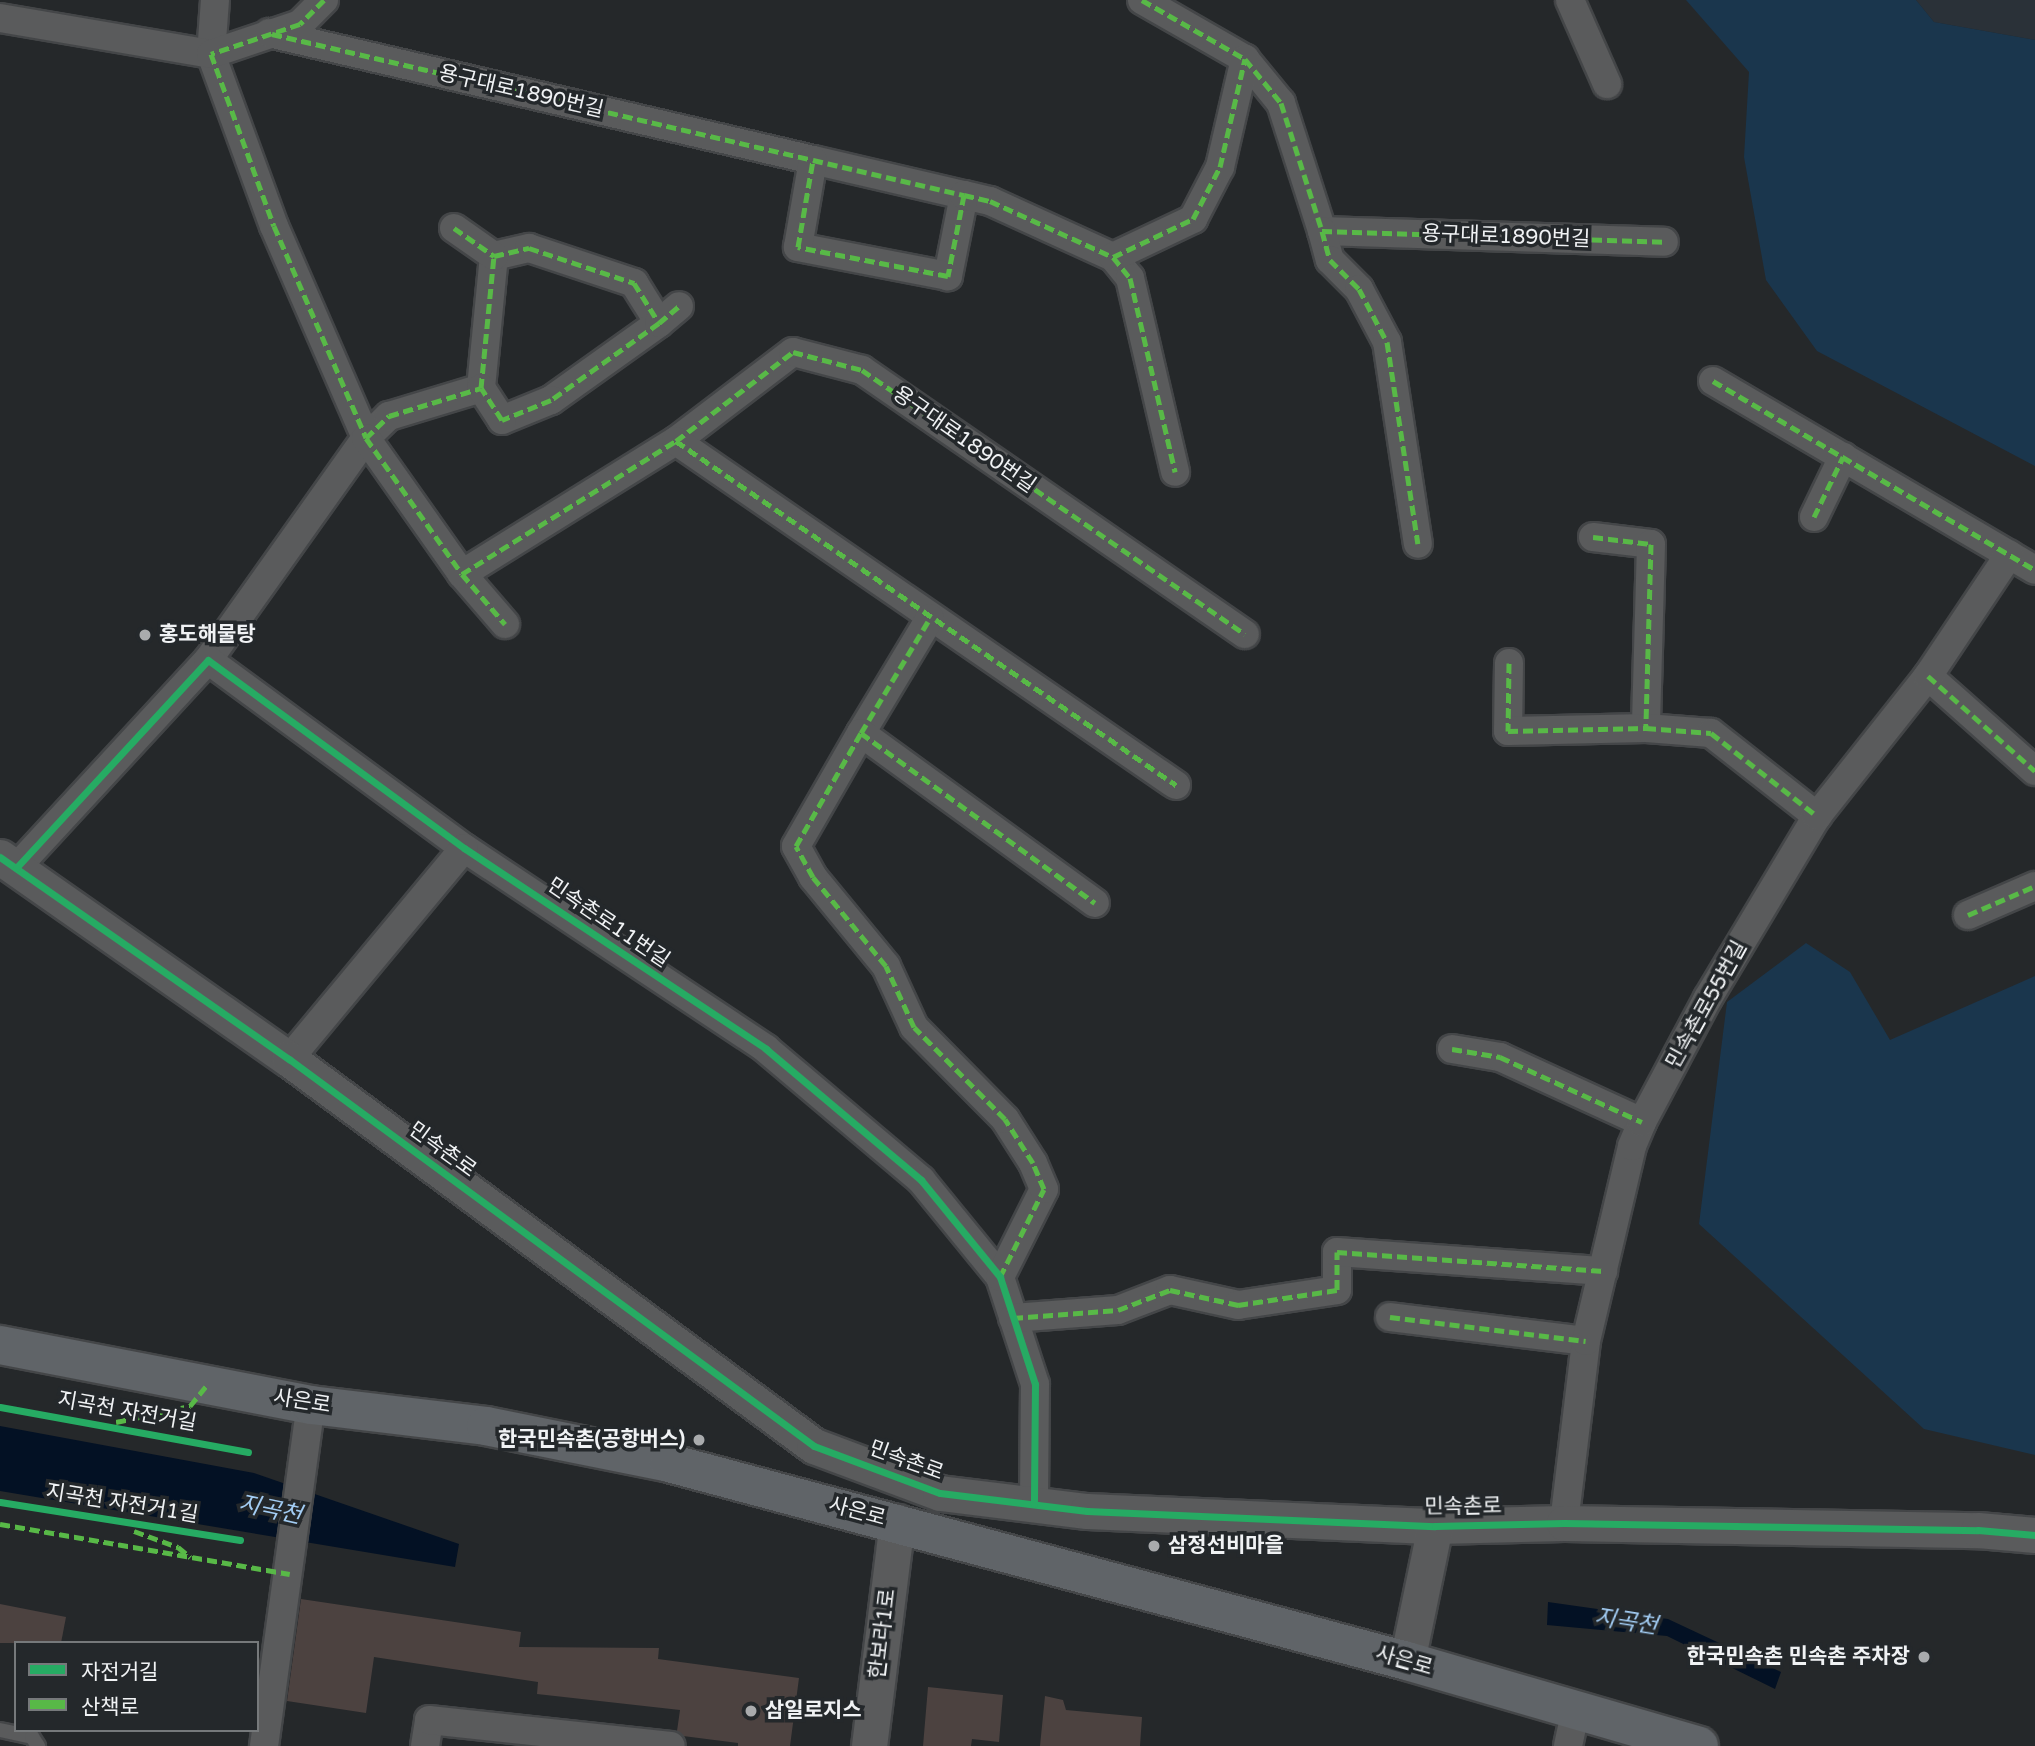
<!DOCTYPE html>
<html>
<head>
<meta charset="utf-8">
<style>
  body { margin:0 }
  #map { position:relative; width:2035px; height:1746px; overflow:hidden; background:#25282a; font-family:"Varela Round","Noto Sans KR",sans-serif }
  div>[style] { position:absolute }
  [style*='--x'] { left:calc(var(--x)*1px); top:calc(var(--y)*1px); width:calc(var(--w)*1px); rotate:calc(var(--a)*1deg) }
  .built>* { inset:0; background:#2a3138 }
  .green>* { inset:0; background:#1a364d }
  .water>* { inset:0; background:#031124 }
  .building>* { inset:0; background:#4c4240 }
  .roads { filter:drop-shadow(2px 0 #444648) drop-shadow(-2px 0 #444648) drop-shadow(0 2px #444648) drop-shadow(0 -2px #444648) }
  .service>* { height:14px; margin:-7px; padding:0 7px; transform-origin:7px; border-radius:7px; background:#5a5b5c }
  .minor>* { height:28px; margin:-14px; padding:0 14px; transform-origin:14px; border-radius:14px; background:#5a5b5c }
  .tertiary>* { height:35px; margin:-17.5px; padding:0 17.5px; transform-origin:17.5px; border-radius:17.5px; background:#5a5b5c }
  .secondary>* { height:38px; margin:-19px; padding:0 19px; transform-origin:19px; border-radius:19px; background:#606468 }
  .quiet>* { height:5px; margin-top:-2.5px; transform-origin:0; background:repeating-linear-gradient(90deg,#58b947 0 10px,transparent 0 15px) }
  .cycleway>* { height:7px; margin:-3.5px; padding:0 3.5px; transform-origin:3.5px; border-radius:3.5px; background:#26ab63 }
  .dots>* { width:19px; height:19px; translate:-50% -50%; box-sizing:border-box; border:4px solid #24282b; border-radius:50% }
  span { translate:-50% -50%; white-space:nowrap; text-align:center; line-height:1.15; -webkit-text-stroke:7px #24282b; paint-order:stroke }
  .street-label { font-size:21px; color:#f0f2f4 }
  .poi-label { font-size:21px; color:#f0f2f4; font-weight:700 }
  .left { translate:0 -50%; text-align:left }
  .right { translate:-100% -50%; text-align:right }
  .water-label { font-size:23px; color:#a3cdf4; font-style:italic }
  .legend { position:absolute; left:14px; top:1641px; width:245px; height:91px; box-sizing:border-box; background:#24282b; border:2px solid #76797b; margin:0; padding:9px 12px; list-style:none; font-size:21px; color:#f0f2f4 }
  .legend li { display:flex; align-items:center; gap:14px; height:35px }
  .legend b { width:35px; border:2px solid #76797b }
</style>
</head>
<body>
<div id="map">
  <div class="built">
    <i style="clip-path:polygon(1916px 0,2035px 0,2035px 40px,1934px 22px)"></i>
  </div>
  <div class="green">
    <i style="clip-path:polygon(1686px 0,1916px 0,1934px 22px,2035px 40px,2035px 466px,1817px 351px,1766px 280px,1744px 157px,1749px 72px)"></i>
    <i style="clip-path:polygon(1806px 943px,1850px 972px,1890px 1040px,2035px 976px,2035px 1455px,1924px 1429px,1699px 1224px,1727px 1002px)"></i>
  </div>
  <div class="water">
    <i style="clip-path:polygon(0 1426px,254px 1473px,459px 1544px,455px 1567px,0 1491px)"></i>
    <i style="clip-path:polygon(1548px 1602px,1668px 1619px,1781px 1672px,1775px 1689px,1667px 1636px,1547px 1625px)"></i>
  </div>
  <div class="building">
    <i style="clip-path:polygon(301px 1599px,521px 1632px,519px 1647px,659px 1648px,658px 1659px,799px 1678px,790px 1746px,738px 1746px,738px 1743px,683px 1736px,677px 1731px,680px 1710px,537px 1694px,538px 1682px,374px 1657px,366px 1713px,287px 1701px)"></i>
    <i style="clip-path:polygon(0 1604px,66px 1617px,61px 1643px,0 1643px)"></i>
    <i style="clip-path:polygon(928px 1687px,1003px 1695px,999px 1742px,972px 1739px,971px 1746px,923px 1746px)"></i>
    <i style="clip-path:polygon(1045px 1696px,1063px 1700px,1066px 1710px,1142px 1717px,1140px 1746px,1040px 1746px)"></i>
  </div>
  <div class="roads">
    <div class="service">
      <i style="--x:0;--y:1730;--w:33;--a:12"></i>
      <i style="--x:32;--y:1737;--w:11;--a:56"></i>
    </div>
    <div class="minor">
      <i style="--x:215;--y:0;--w:54;--a:94.2"></i>
      <i style="--x:211;--y:54;--w:183;--a:69.9"></i>
      <i style="--x:274;--y:226;--w:231;--a:66.5"></i>
      <i style="--x:366;--y:438;--w:32;--a:-44"></i>
      <i style="--x:389;--y:416;--w:96;--a:-16.9"></i>
      <i style="--x:481;--y:388;--w:133;--a:-84.4"></i>
      <i style="--x:494;--y:256;--w:36;--a:-13"></i>
      <i style="--x:529;--y:248;--w:111;--a:18.4"></i>
      <i style="--x:634;--y:283;--w:47;--a:58"></i>
      <i style="--x:659;--y:323;--w:133;--a:144.5"></i>
      <i style="--x:551;--y:400;--w:53;--a:157.8"></i>
      <i style="--x:502;--y:420;--w:38;--a:-123"></i>
      <i style="--x:1142;--y:0;--w:119;--a:29.8"></i>
      <i style="--x:1245;--y:59;--w:57;--a:50.7"></i>
      <i style="--x:1281;--y:103;--w:134;--a:72.2"></i>
      <i style="--x:1322;--y:231;--w:342;--a:1.8"></i>
      <i style="--x:1570;--y:0;--w:92;--a:66.2"></i>
      <i style="--x:0;--y:18;--w:214;--a:9.7"></i>
      <i style="--x:211;--y:54;--w:94;--a:-18.6"></i>
      <i style="--x:300;--y:24;--w:34;--a:-45"></i>
      <i style="--x:269;--y:33;--w:559;--a:13.14"></i>
      <i style="--x:813;--y:160;--w:155;--a:13.1"></i>
      <i style="--x:964;--y:195;--w:83;--a:101.2"></i>
      <i style="--x:948;--y:276;--w:153;--a:-169.1"></i>
      <i style="--x:798;--y:247;--w:88;--a:-80.2"></i>
      <i style="--x:964;--y:195;--w:27;--a:13"></i>
      <i style="--x:990;--y:201;--w:135;--a:24.5"></i>
      <i style="--x:1113;--y:257;--w:27;--a:51"></i>
      <i style="--x:1130;--y:278;--w:199;--a:76.9"></i>
      <i style="--x:454;--y:228;--w:49;--a:35"></i>
      <i style="--x:1322;--y:231;--w:30;--a:75"></i>
      <i style="--x:1330;--y:260;--w:41;--a:45"></i>
      <i style="--x:1359;--y:289;--w:60;--a:62.2"></i>
      <i style="--x:1387;--y:342;--w:204;--a:81.3"></i>
      <i style="--x:1113;--y:257;--w:89;--a:-25.4"></i>
      <i style="--x:1193;--y:219;--w:59;--a:-62.6"></i>
      <i style="--x:1220;--y:167;--w:111;--a:-77"></i>
      <i style="--x:659;--y:323;--w:26;--a:-40"></i>
      <i style="--x:1713;--y:381;--w:373;--a:30.4"></i>
      <i style="--x:676;--y:441;--w:147;--a:-37.3"></i>
      <i style="--x:793;--y:352;--w:71;--a:14.6"></i>
      <i style="--x:862;--y:370;--w:465;--a:34.6"></i>
      <i style="--x:1814;--y:517;--w:67;--a:-64.2"></i>
      <i style="--x:1593;--y:537;--w:58;--a:6.9"></i>
      <i style="--x:1651;--y:544;--w:184;--a:91.6"></i>
      <i style="--x:462;--y:574;--w:66;--a:49.3"></i>
      <i style="--x:208;--y:660;--w:272;--a:-54.6"></i>
      <i style="--x:366;--y:438;--w:166;--a:54.8"></i>
      <i style="--x:462;--y:574;--w:252;--a:-31.9"></i>
      <i style="--x:676;--y:441;--w:607;--a:34.53"></i>
      <i style="--x:1509;--y:663;--w:68;--a:90.8"></i>
      <i style="--x:1508;--y:731;--w:138;--a:-1.2"></i>
      <i style="--x:1646;--y:728;--w:65;--a:4.4"></i>
      <i style="--x:1711;--y:733;--w:135;--a:38.1"></i>
      <i style="--x:1928;--y:676;--w:143;--a:41.6"></i>
      <i style="--x:861;--y:733;--w:134;--a:-59"></i>
      <i style="--x:16;--y:868;--w:283;--a:-47.3"></i>
      <i style="--x:208;--y:660;--w:318;--a:36.3"></i>
      <i style="--x:464;--y:848;--w:363;--a:33.6"></i>
      <i style="--x:766;--y:1049;--w:203;--a:40.2"></i>
      <i style="--x:921;--y:1180;--w:125;--a:50.8"></i>
      <i style="--x:1000;--y:1277;--w:113;--a:71.9"></i>
      <i style="--x:1035;--y:1384;--w:120;--a:90.5"></i>
      <i style="--x:1968;--y:915;--w:73;--a:-23.4"></i>
      <i style="--x:1452;--y:1049;--w:49;--a:9.5"></i>
      <i style="--x:1500;--y:1057;--w:156;--a:24.6"></i>
      <i style="--x:289;--y:1059;--w:274;--a:-50.3"></i>
      <i style="--x:1000;--y:1277;--w:98;--a:-63.4"></i>
      <i style="--x:1044;--y:1189;--w:28;--a:-113"></i>
      <i style="--x:1033;--y:1163;--w:52;--a:-122.5"></i>
      <i style="--x:1005;--y:1119;--w:129;--a:-134.7"></i>
      <i style="--x:914;--y:1027;--w:67;--a:-114.7"></i>
      <i style="--x:886;--y:966;--w:115;--a:-129.4"></i>
      <i style="--x:813;--y:877;--w:35;--a:-119"></i>
      <i style="--x:796;--y:846;--w:130;--a:-60.1"></i>
      <i style="--x:861;--y:733;--w:289;--a:36"></i>
      <i style="--x:1390;--y:1317;--w:197;--a:7"></i>
      <i style="--x:1013;--y:1318;--w:105;--a:-4.4"></i>
      <i style="--x:1118;--y:1310;--w:56;--a:-21"></i>
      <i style="--x:1170;--y:1290;--w:70;--a:12.4"></i>
      <i style="--x:1238;--y:1305;--w:100;--a:-8.6"></i>
      <i style="--x:1337;--y:1290;--w:38;--a:-90"></i>
      <i style="--x:1337;--y:1252;--w:267;--a:4.1"></i>
      <i style="--x:1564;--y:1523;--w:183;--a:-83.1"></i>
      <i style="--x:1586;--y:1341;--w:200;--a:-76.7"></i>
      <i style="--x:1632;--y:1146;--w:26;--a:-67"></i>
      <i style="--x:1642;--y:1122;--w:140;--a:-62"></i>
      <i style="--x:1708;--y:998;--w:212;--a:-59.1"></i>
      <i style="--x:1817;--y:816;--w:179;--a:-51.6"></i>
      <i style="--x:1928;--y:676;--w:146;--a:-56.2"></i>
      <i style="--x:264;--y:1746;--w:344;--a:-82.2"></i>
      <i style="--x:425;--y:1746;--w:26;--a:-81"></i>
      <i style="--x:429;--y:1720;--w:243;--a:6.1"></i>
      <i style="--x:1568;--y:1746;--w:35;--a:-78"></i>
    </div>
    <div class="tertiary">
      <i style="--x:0;--y:857;--w:353;--a:35"></i>
      <i style="--x:289;--y:1059;--w:652;--a:36.4"></i>
      <i style="--x:814;--y:1446;--w:134;--a:20.5"></i>
      <i style="--x:940;--y:1493;--w:148;--a:7"></i>
      <i style="--x:1087;--y:1511;--w:348;--a:2.5"></i>
      <i style="--x:1435;--y:1526;--w:129;--a:-1.3"></i>
      <i style="--x:1564;--y:1523;--w:414;--a:1"></i>
      <i style="--x:1978;--y:1530;--w:57;--a:5"></i>
      <i style="--x:1407;--y:1661;--w:138;--a:-78.3"></i>
      <i style="--x:869;--y:1746;--w:226;--a:-82.9"></i>
    </div>
    <div class="secondary">
      <i style="--x:0;--y:1345;--w:317;--a:10.9"></i>
      <i style="--x:311;--y:1405;--w:176;--a:6.8"></i>
      <i style="--x:486;--y:1426;--w:187;--a:11.4"></i>
      <i style="--x:669;--y:1463;--w:764;--a:15.02"></i>
      <i style="--x:1407;--y:1661;--w:304;--a:16.2"></i>
    </div>
  </div>
  <div class="quiet">
    <i style="--x:324;--y:0;--w:34;--a:135"></i>
    <i style="--x:300;--y:24;--w:94;--a:161.4"></i>
    <i style="--x:211;--y:54;--w:183;--a:69.9"></i>
    <i style="--x:274;--y:226;--w:231;--a:66.5"></i>
    <i style="--x:366;--y:438;--w:32;--a:-44"></i>
    <i style="--x:389;--y:416;--w:96;--a:-16.9"></i>
    <i style="--x:481;--y:388;--w:133;--a:-84.4"></i>
    <i style="--x:494;--y:256;--w:36;--a:-13"></i>
    <i style="--x:529;--y:248;--w:111;--a:18.4"></i>
    <i style="--x:634;--y:283;--w:47;--a:58"></i>
    <i style="--x:659;--y:323;--w:133;--a:144.5"></i>
    <i style="--x:551;--y:400;--w:53;--a:157.8"></i>
    <i style="--x:502;--y:420;--w:38;--a:-123"></i>
    <i style="--x:1142;--y:0;--w:119;--a:29.8"></i>
    <i style="--x:1245;--y:59;--w:57;--a:50.7"></i>
    <i style="--x:1281;--y:103;--w:134;--a:72.2"></i>
    <i style="--x:1322;--y:231;--w:342;--a:1.8"></i>
    <i style="--x:272;--y:34;--w:555;--a:13.11"></i>
    <i style="--x:813;--y:160;--w:155;--a:13.1"></i>
    <i style="--x:964;--y:195;--w:83;--a:101.2"></i>
    <i style="--x:948;--y:276;--w:153;--a:-169.1"></i>
    <i style="--x:798;--y:247;--w:88;--a:-80.2"></i>
    <i style="--x:964;--y:195;--w:27;--a:13"></i>
    <i style="--x:990;--y:201;--w:135;--a:24.5"></i>
    <i style="--x:1113;--y:257;--w:27;--a:51"></i>
    <i style="--x:1130;--y:278;--w:199;--a:76.9"></i>
    <i style="--x:454;--y:228;--w:49;--a:35"></i>
    <i style="--x:1322;--y:231;--w:30;--a:75"></i>
    <i style="--x:1330;--y:260;--w:41;--a:45"></i>
    <i style="--x:1359;--y:289;--w:60;--a:62.2"></i>
    <i style="--x:1387;--y:342;--w:204;--a:81.3"></i>
    <i style="--x:1113;--y:257;--w:89;--a:-25.4"></i>
    <i style="--x:1193;--y:219;--w:59;--a:-62.6"></i>
    <i style="--x:1220;--y:167;--w:111;--a:-77"></i>
    <i style="--x:659;--y:323;--w:26;--a:-40"></i>
    <i style="--x:1713;--y:381;--w:373;--a:30.4"></i>
    <i style="--x:366;--y:438;--w:166;--a:54.8"></i>
    <i style="--x:462;--y:574;--w:252;--a:-31.9"></i>
    <i style="--x:676;--y:441;--w:607;--a:34.53"></i>
    <i style="--x:676;--y:441;--w:147;--a:-37.3"></i>
    <i style="--x:793;--y:352;--w:71;--a:14.6"></i>
    <i style="--x:862;--y:370;--w:465;--a:34.6"></i>
    <i style="--x:1814;--y:517;--w:67;--a:-64.2"></i>
    <i style="--x:1593;--y:537;--w:58;--a:6.9"></i>
    <i style="--x:1651;--y:544;--w:184;--a:91.6"></i>
    <i style="--x:462;--y:574;--w:66;--a:49.3"></i>
    <i style="--x:1509;--y:663;--w:68;--a:90.8"></i>
    <i style="--x:1508;--y:731;--w:138;--a:-1.2"></i>
    <i style="--x:1646;--y:728;--w:65;--a:4.4"></i>
    <i style="--x:1711;--y:733;--w:135;--a:38.1"></i>
    <i style="--x:1928;--y:676;--w:143;--a:41.6"></i>
    <i style="--x:861;--y:733;--w:134;--a:-59"></i>
    <i style="--x:1968;--y:915;--w:73;--a:-23.4"></i>
    <i style="--x:1452;--y:1049;--w:49;--a:9.5"></i>
    <i style="--x:1500;--y:1057;--w:156;--a:24.6"></i>
    <i style="--x:1000;--y:1277;--w:98;--a:-63.4"></i>
    <i style="--x:1044;--y:1189;--w:28;--a:-113"></i>
    <i style="--x:1033;--y:1163;--w:52;--a:-122.5"></i>
    <i style="--x:1005;--y:1119;--w:129;--a:-134.7"></i>
    <i style="--x:914;--y:1027;--w:67;--a:-114.7"></i>
    <i style="--x:886;--y:966;--w:115;--a:-129.4"></i>
    <i style="--x:813;--y:877;--w:35;--a:-119"></i>
    <i style="--x:796;--y:846;--w:130;--a:-60.1"></i>
    <i style="--x:861;--y:733;--w:289;--a:36"></i>
    <i style="--x:1390;--y:1317;--w:197;--a:7"></i>
    <i style="--x:1013;--y:1318;--w:105;--a:-4.4"></i>
    <i style="--x:1118;--y:1310;--w:56;--a:-21"></i>
    <i style="--x:1170;--y:1290;--w:70;--a:12.4"></i>
    <i style="--x:1238;--y:1305;--w:100;--a:-8.6"></i>
    <i style="--x:1337;--y:1290;--w:38;--a:-90"></i>
    <i style="--x:1337;--y:1252;--w:267;--a:4.1"></i>
    <i style="--x:116;--y:1422;--w:76;--a:-12.2"></i>
    <i style="--x:190;--y:1406;--w:27;--a:-51"></i>
    <i style="--x:0;--y:1524;--w:294;--a:9.8"></i>
    <i style="--x:134;--y:1531;--w:47;--a:20"></i>
    <i style="--x:178;--y:1547;--w:16;--a:40"></i>
  </div>
  <div class="cycleway">
    <i style="--x:0;--y:857;--w:353;--a:35"></i>
    <i style="--x:289;--y:1059;--w:652;--a:36.4"></i>
    <i style="--x:814;--y:1446;--w:134;--a:20.5"></i>
    <i style="--x:940;--y:1493;--w:148;--a:7"></i>
    <i style="--x:1087;--y:1511;--w:348;--a:2.5"></i>
    <i style="--x:1435;--y:1526;--w:129;--a:-1.3"></i>
    <i style="--x:1564;--y:1523;--w:414;--a:1"></i>
    <i style="--x:1978;--y:1530;--w:57;--a:5"></i>
    <i style="--x:16;--y:868;--w:283;--a:-47.3"></i>
    <i style="--x:208;--y:660;--w:318;--a:36.3"></i>
    <i style="--x:464;--y:848;--w:363;--a:33.6"></i>
    <i style="--x:766;--y:1049;--w:203;--a:40.2"></i>
    <i style="--x:921;--y:1180;--w:125;--a:50.8"></i>
    <i style="--x:1000;--y:1277;--w:113;--a:71.9"></i>
    <i style="--x:1035;--y:1384;--w:120;--a:90.5"></i>
    <i style="--x:0;--y:1407;--w:252;--a:10.3"></i>
    <i style="--x:0;--y:1502;--w:243;--a:9"></i>
  </div>
  <div class="dots">
    <i style="left:145px;top:635px;background:#a9abad"></i>
    <i style="left:699px;top:1440px;background:#a9abad"></i>
    <i style="left:1154px;top:1546px;background:#a9abad"></i>
    <i style="left:1924px;top:1657px;background:#a9abad"></i>
    <i style="left:751px;top:1711px;background:#a9abad"></i>
  </div>
  <div class="street-label">
    <span style="left:521px;top:92px;rotate:13deg">용구대로1890번길</span>
    <span style="left:1506px;top:237px;rotate:2deg">용구대로1890번길</span>
    <span style="left:964px;top:440px;rotate:35deg">용구대로1890번길</span>
    <span style="left:608px;top:923px;rotate:34deg">민속촌로11번길</span>
    <span style="left:1707px;top:1005px;rotate:-61deg">민속촌로55번길</span>
    <span style="left:442px;top:1150px;rotate:36deg">민속촌로</span>
    <span style="left:302px;top:1402px;rotate:9deg">사은로</span>
    <span style="left:127px;top:1412px;rotate:10deg">지곡천 자전거길</span>
    <span style="left:906px;top:1461px;rotate:20deg">민속촌로</span>
    <span style="left:122px;top:1504px;rotate:9deg">지곡천 자전거1길</span>
    <span style="left:1463px;top:1507px;rotate:-1deg">민속촌로</span>
    <span style="left:857px;top:1512px;rotate:15deg">사은로</span>
    <span style="left:883px;top:1634px;rotate:-83deg">한보라1로</span>
    <span style="left:1404px;top:1661px;rotate:16deg">사은로</span>
  </div>
  <div class="poi-label">
    <span class="left" style="left:159px;top:635px">홍도해물탕</span>
    <span class="right" style="left:685px;top:1440px">한국민속촌(공항버스)</span>
    <span class="left" style="left:1168px;top:1546px">삼정선비마을</span>
    <span class="right" style="left:1910px;top:1657px">한국민속촌 민속촌 주차장</span>
    <span class="left" style="left:765px;top:1711px">삼일로지스</span>
  </div>
  <div class="water-label">
    <span style="left:270px;top:1510px;rotate:12deg">지곡천</span>
    <span style="left:1626px;top:1622px;rotate:9deg">지곡천</span>
  </div>
  <ul class="legend">
  <li><b style="height:9px;background:#26ab63"></b>자전거길</li>
  <li><b style="height:9px;background:#58b947"></b>산책로</li>
  </ul>
</div>
</body>
</html>
